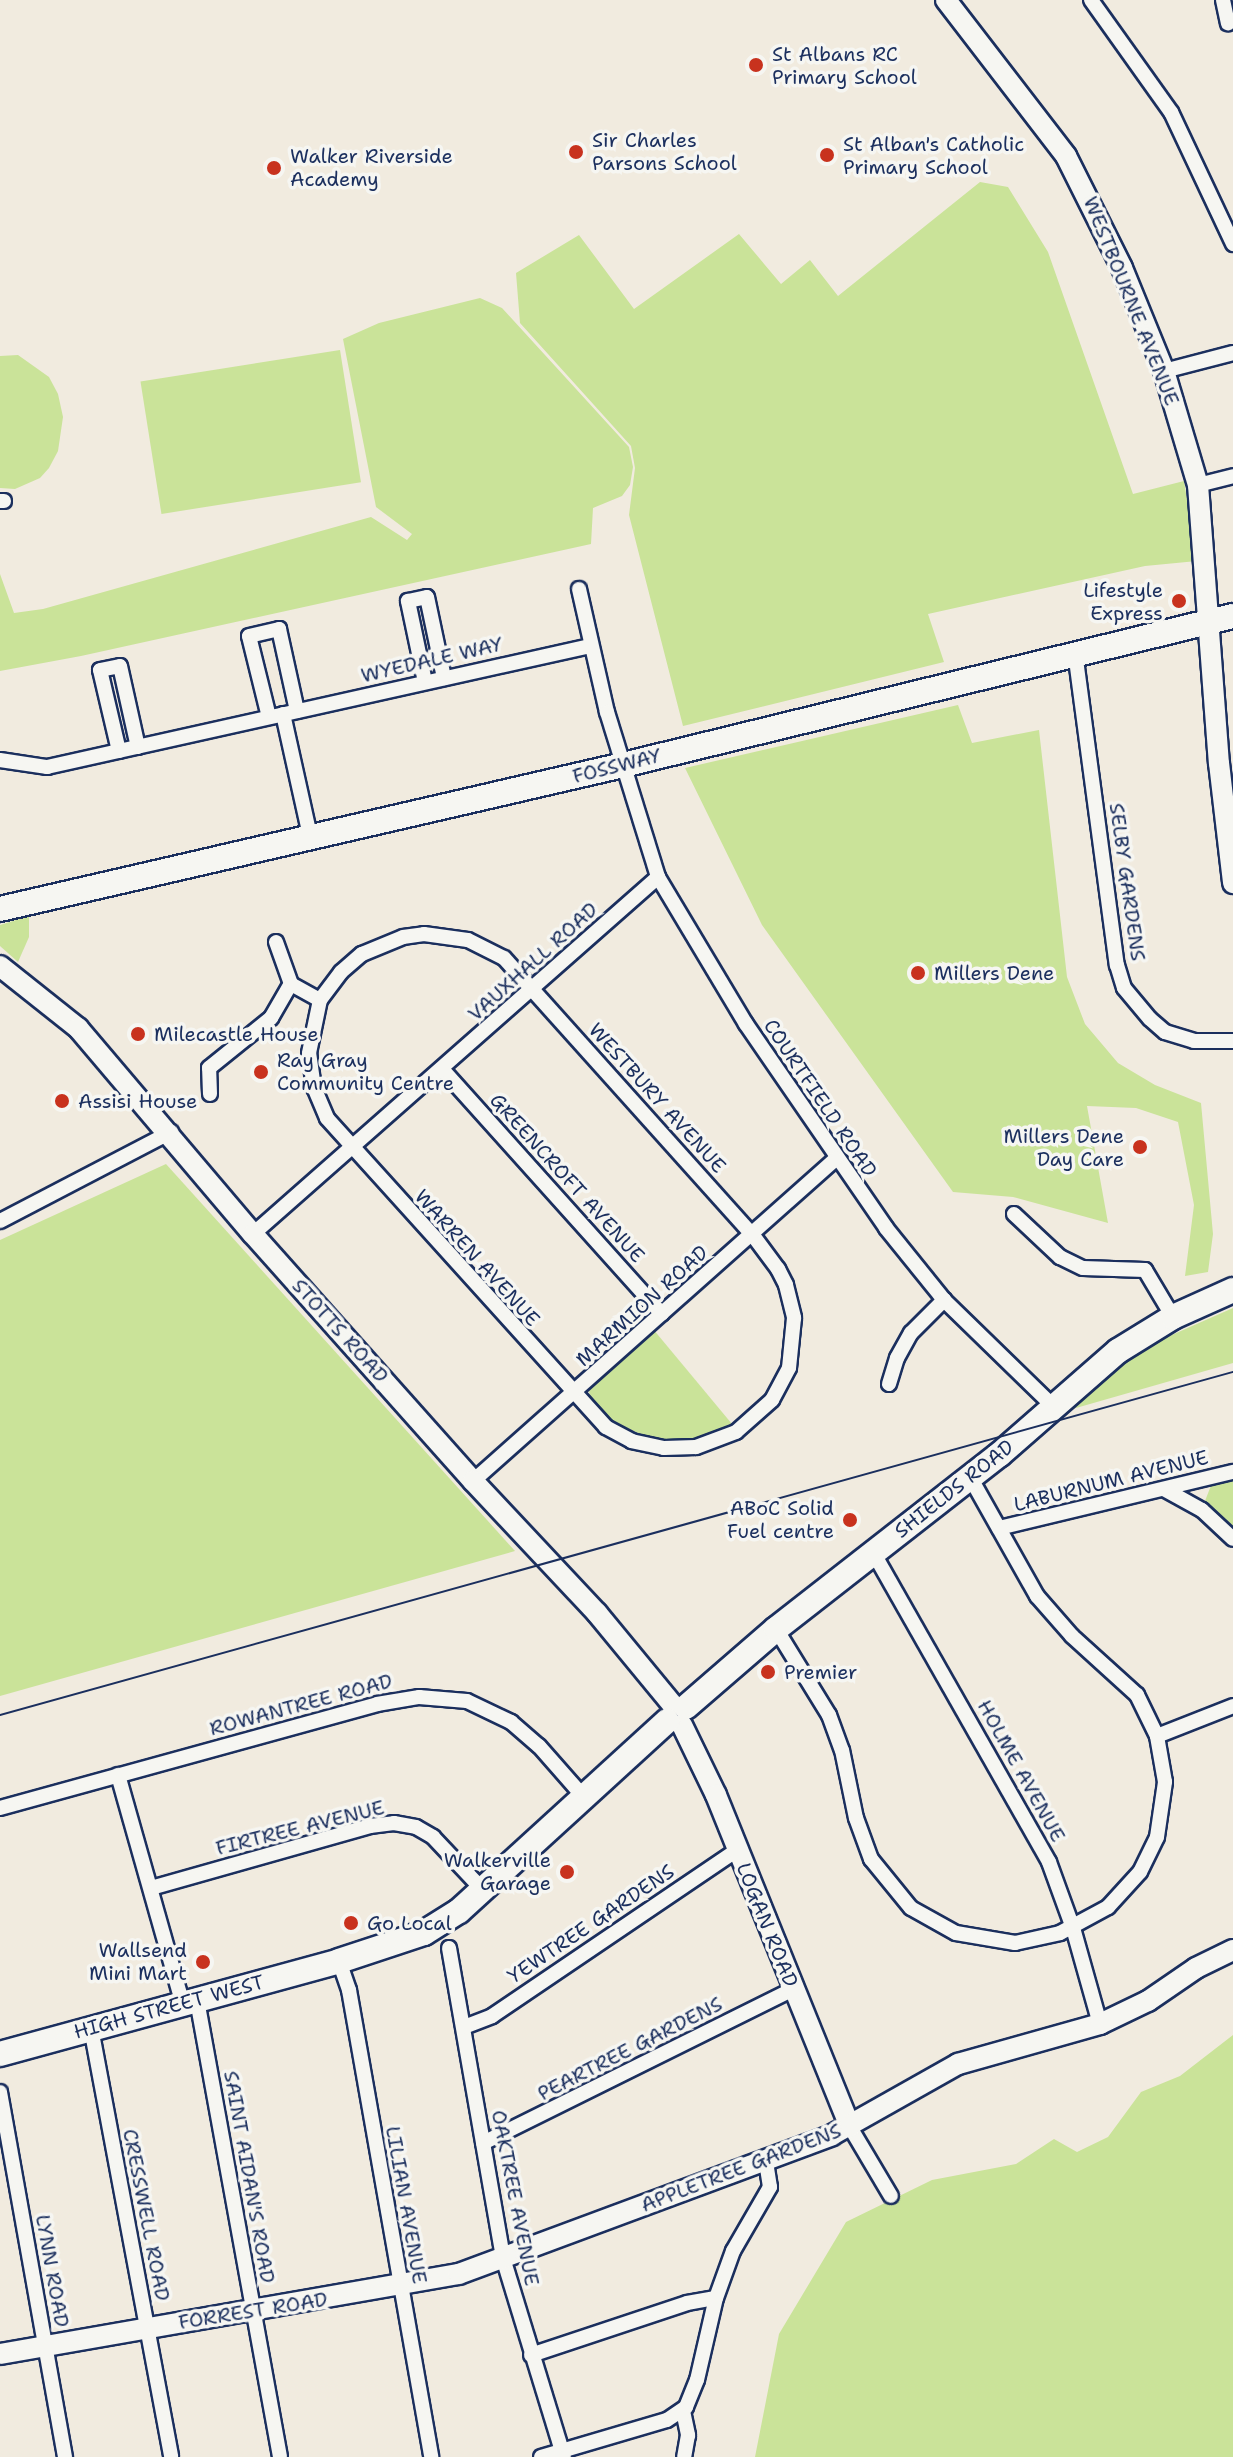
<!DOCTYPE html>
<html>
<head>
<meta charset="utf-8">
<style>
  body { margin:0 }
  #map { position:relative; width:1233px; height:2457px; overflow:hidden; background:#f1ebdf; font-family:"Shantell Sans",sans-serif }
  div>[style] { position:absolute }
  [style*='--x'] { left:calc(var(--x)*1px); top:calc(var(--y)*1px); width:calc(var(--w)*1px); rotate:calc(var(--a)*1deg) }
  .green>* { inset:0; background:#cae399; transform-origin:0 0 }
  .roads { filter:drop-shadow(2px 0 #1b2f5e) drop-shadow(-2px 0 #1b2f5e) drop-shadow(0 2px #1b2f5e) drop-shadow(0 -2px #1b2f5e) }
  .street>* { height:14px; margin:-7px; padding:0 7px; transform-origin:7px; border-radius:7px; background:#f6f6f2 }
  .secondary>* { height:20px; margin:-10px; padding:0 10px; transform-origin:10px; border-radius:10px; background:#f6f6f2 }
  .primary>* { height:24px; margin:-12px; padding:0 12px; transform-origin:12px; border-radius:12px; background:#f6f6f2 }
  .tram>* { height:2px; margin:-1px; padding:0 1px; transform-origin:1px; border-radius:1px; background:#1b2f5e }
  .dots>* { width:22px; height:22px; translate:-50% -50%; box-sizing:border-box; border:4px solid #f6f6f2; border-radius:50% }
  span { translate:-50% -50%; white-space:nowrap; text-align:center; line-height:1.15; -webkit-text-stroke:7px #f6f6f2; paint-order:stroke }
  .poi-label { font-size:20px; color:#1b2f5e }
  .left { translate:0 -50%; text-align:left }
  .right { translate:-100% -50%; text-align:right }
  .street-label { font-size:20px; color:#1b2f5e }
</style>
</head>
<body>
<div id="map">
  <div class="green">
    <i style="clip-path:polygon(980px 182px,1008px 187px,1048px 252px,1133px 494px,1184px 481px,1197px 561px,1145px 566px,928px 614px,944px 662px,683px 726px,629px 515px,635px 468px,631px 446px,520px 323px,516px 273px,579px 235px,634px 309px,739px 234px,781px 284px,810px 260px,838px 296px)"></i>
    <i style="clip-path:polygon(480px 298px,502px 308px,629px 447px,633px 467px,630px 485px,622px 496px,593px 508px,591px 544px,81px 656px,0 671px,0 574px,14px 613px,43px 609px,371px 517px,407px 540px,412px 534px,376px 507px,343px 339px,379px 323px)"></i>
    <i style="left:340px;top:350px;width:134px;height:202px;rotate:81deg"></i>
    <i style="clip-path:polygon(18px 355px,49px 377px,58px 394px,63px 417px,58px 451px,49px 468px,40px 478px,15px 489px,0 488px,0 356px)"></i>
    <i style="clip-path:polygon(958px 705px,972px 743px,1039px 730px,1067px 977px,1085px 1024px,1118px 1063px,1155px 1085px,1201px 1103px,1213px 1234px,1208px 1272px,1185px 1276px,1194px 1205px,1178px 1122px,1136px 1108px,1087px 1106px,1108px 1223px,1013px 1197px,953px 1192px,762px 925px,685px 768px)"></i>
    <i style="clip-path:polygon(29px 916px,29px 937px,18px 962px,0 946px,0 925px)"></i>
    <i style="clip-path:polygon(166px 1164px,515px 1551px,0 1696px,0 1240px)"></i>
    <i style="clip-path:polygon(1233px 1308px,1233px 1363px,1062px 1412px,1149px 1345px)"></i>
    <i style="clip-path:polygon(653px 1329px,732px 1424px,725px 1430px,681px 1442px,657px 1441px,608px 1420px,590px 1403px,589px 1388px)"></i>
    <i style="clip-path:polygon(1233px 1477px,1233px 1530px,1205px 1501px,1212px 1483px)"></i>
    <i style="clip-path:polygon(1233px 2035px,1233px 2457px,755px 2457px,779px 2334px,846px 2222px,932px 2180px,1016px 2164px,1054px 2139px,1077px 2152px,1108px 2137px,1141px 2092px,1180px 2076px)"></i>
  </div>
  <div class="roads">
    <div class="street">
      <i style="--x:1091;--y:0;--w:138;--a:54.5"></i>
      <i style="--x:1171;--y:112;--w:146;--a:64.8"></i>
      <i style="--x:1223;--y:0;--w:24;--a:78"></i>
      <i style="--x:1164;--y:371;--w:71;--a:-14.6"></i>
      <i style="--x:1198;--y:485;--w:36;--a:-14"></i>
      <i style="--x:0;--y:501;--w:4;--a:0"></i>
      <i style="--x:579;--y:589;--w:126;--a:77.2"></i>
      <i style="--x:607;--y:712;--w:173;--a:72.8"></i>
      <i style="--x:658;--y:877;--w:171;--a:59.1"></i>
      <i style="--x:746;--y:1024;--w:247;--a:55.5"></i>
      <i style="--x:886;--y:1228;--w:92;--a:51.1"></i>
      <i style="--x:944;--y:1300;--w:153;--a:44.2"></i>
      <i style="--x:1075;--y:652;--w:316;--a:82.4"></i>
      <i style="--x:1117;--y:965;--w:24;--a:73"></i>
      <i style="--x:1124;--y:988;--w:40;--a:50"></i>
      <i style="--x:1150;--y:1019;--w:20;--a:41"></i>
      <i style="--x:1165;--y:1032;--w:30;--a:17"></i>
      <i style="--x:1194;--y:1041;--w:39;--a:0"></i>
      <i style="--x:425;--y:682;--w:83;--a:-101.9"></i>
      <i style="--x:408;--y:601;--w:19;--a:-12"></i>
      <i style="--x:427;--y:597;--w:83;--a:78.1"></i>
      <i style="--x:283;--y:714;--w:125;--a:77.5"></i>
      <i style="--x:269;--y:717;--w:83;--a:-103.9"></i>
      <i style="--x:249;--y:636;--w:31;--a:-13"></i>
      <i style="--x:279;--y:629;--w:84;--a:77.6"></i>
      <i style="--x:119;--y:751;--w:83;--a:-103.2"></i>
      <i style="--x:100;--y:670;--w:20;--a:-11"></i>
      <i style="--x:120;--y:666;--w:83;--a:77.5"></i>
      <i style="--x:0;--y:760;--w:48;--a:8.5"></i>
      <i style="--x:47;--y:767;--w:556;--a:-12.56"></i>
      <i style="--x:424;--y:934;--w:44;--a:7.8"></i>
      <i style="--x:468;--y:940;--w:40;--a:26.6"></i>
      <i style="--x:504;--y:958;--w:371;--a:48.1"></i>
      <i style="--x:752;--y:1234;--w:44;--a:53.4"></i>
      <i style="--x:778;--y:1269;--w:18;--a:63"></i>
      <i style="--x:786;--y:1285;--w:34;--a:76"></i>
      <i style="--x:794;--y:1318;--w:50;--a:95.7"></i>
      <i style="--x:789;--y:1368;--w:36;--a:118"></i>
      <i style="--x:772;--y:1400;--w:48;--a:138.4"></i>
      <i style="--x:736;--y:1432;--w:43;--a:159.4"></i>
      <i style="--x:696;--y:1447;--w:32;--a:178"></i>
      <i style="--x:664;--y:1448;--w:33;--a:-168"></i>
      <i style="--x:632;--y:1441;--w:30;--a:-152"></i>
      <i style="--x:606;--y:1427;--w:416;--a:-132.1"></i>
      <i style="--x:327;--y:1118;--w:33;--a:-113"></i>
      <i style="--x:314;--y:1088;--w:35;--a:-98"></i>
      <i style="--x:309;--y:1053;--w:54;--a:-78.3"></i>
      <i style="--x:320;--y:1000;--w:35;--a:-53"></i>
      <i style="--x:341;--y:972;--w:28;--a:-41"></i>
      <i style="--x:362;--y:954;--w:44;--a:-22.5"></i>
      <i style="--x:403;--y:937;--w:21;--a:-8"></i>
      <i style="--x:276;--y:942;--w:45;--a:70.3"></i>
      <i style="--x:291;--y:984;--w:33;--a:29"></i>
      <i style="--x:442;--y:1069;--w:329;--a:48.1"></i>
      <i style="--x:210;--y:1094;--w:26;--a:-92"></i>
      <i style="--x:209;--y:1068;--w:80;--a:-38.9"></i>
      <i style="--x:271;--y:1018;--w:39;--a:-60"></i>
      <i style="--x:1014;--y:1214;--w:63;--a:43.1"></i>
      <i style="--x:1060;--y:1257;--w:25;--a:26"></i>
      <i style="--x:1083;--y:1268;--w:62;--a:1.8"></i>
      <i style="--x:1145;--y:1270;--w:55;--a:59.2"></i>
      <i style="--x:0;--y:1221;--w:193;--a:-27.5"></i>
      <i style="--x:253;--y:1234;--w:540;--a:-41.4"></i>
      <i style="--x:889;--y:1384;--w:27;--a:-73"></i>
      <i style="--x:897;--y:1358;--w:29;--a:-61"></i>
      <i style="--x:911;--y:1333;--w:47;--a:-45"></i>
      <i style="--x:473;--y:1481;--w:485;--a:-41.6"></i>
      <i style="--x:1164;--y:1489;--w:43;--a:28.9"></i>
      <i style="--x:1202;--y:1510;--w:42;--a:43.1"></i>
      <i style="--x:999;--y:1528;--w:241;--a:-13.5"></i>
      <i style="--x:873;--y:1552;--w:356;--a:60.4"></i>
      <i style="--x:1049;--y:1862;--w:70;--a:70"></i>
      <i style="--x:1073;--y:1928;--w:100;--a:74.3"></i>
      <i style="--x:776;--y:1629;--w:101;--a:58.4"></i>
      <i style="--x:829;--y:1715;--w:37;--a:70"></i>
      <i style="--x:842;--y:1750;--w:69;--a:78.4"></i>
      <i style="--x:856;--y:1818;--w:44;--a:69.9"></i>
      <i style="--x:871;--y:1859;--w:63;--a:50.8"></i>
      <i style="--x:911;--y:1908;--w:51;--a:29.1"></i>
      <i style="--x:956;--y:1933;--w:60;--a:9.6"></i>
      <i style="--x:1015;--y:1943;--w:46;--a:-12.5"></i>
      <i style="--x:1060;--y:1933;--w:55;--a:-28.4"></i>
      <i style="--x:1108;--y:1907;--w:47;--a:-47.6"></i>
      <i style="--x:1140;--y:1872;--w:39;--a:-64"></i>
      <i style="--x:1157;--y:1837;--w:56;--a:-81.7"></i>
      <i style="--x:1165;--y:1782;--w:47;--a:-99.9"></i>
      <i style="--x:1157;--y:1736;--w:46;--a:-116"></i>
      <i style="--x:1137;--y:1695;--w:88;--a:-137.8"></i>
      <i style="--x:1072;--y:1636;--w:53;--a:-131.2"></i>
      <i style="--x:1037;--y:1596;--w:137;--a:-119.4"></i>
      <i style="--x:1157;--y:1736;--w:82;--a:-21.5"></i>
      <i style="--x:118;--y:1775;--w:238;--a:74.2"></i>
      <i style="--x:0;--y:1808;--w:391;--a:-15.4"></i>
      <i style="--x:377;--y:1704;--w:43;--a:-9.5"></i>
      <i style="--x:419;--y:1697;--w:48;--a:4.8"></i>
      <i style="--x:467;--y:1701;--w:49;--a:25.5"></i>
      <i style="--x:511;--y:1722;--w:37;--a:41"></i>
      <i style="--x:539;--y:1746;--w:67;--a:48.7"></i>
      <i style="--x:151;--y:1888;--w:228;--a:-15.8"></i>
      <i style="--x:370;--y:1826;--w:24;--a:-7"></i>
      <i style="--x:394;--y:1823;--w:22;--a:10"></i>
      <i style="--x:416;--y:1827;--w:20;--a:30"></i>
      <i style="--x:433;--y:1837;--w:73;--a:46.7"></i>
      <i style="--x:449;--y:1948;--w:315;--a:80.1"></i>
      <i style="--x:503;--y:2258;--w:208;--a:73"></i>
      <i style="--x:339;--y:1961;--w:31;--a:71"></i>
      <i style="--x:349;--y:1990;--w:474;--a:80"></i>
      <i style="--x:197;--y:2000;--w:464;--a:79.7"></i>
      <i style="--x:464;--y:2027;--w:30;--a:-21"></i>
      <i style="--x:492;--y:2016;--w:296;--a:-34.1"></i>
      <i style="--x:91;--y:2028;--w:436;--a:79.4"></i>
      <i style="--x:0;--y:2092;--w:371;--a:79.9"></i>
      <i style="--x:850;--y:2127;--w:80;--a:59.3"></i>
      <i style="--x:483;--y:2143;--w:346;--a:-26.4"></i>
      <i style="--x:531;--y:2355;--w:164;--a:-18.4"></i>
      <i style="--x:687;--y:2303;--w:29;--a:-10"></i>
      <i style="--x:683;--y:2411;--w:25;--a:78"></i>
      <i style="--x:688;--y:2435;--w:22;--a:100"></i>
      <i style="--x:541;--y:2457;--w:131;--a:-16.4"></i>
      <i style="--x:667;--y:2420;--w:23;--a:-34"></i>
      <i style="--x:686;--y:2407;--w:29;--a:-68"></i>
      <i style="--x:697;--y:2380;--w:84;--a:-77"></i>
      <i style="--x:716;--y:2298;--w:50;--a:-70.1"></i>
      <i style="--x:733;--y:2251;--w:74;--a:-60"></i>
      <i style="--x:770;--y:2187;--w:26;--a:-99"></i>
    </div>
    <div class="secondary">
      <i style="--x:946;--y:0;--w:197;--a:52.4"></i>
      <i style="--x:1066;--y:156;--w:125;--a:63.4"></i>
      <i style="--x:1122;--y:268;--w:111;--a:67.8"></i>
      <i style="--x:1164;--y:371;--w:119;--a:73.4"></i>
      <i style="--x:1198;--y:485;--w:279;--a:85.7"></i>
      <i style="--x:1219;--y:763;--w:121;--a:83.3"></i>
      <i style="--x:0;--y:966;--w:100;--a:38.5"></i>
      <i style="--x:78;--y:1028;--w:270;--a:49.7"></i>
      <i style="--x:253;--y:1234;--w:331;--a:48.3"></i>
      <i style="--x:473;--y:1481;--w:181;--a:46.8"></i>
      <i style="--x:597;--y:1613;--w:118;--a:50.5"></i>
      <i style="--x:682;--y:1725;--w:78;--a:64.1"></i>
      <i style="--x:716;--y:1795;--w:358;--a:68"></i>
      <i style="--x:0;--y:2354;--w:466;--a:-9.9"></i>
      <i style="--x:459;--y:2274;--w:398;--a:-20.4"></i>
      <i style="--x:832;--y:2135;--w:145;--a:-29.4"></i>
      <i style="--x:958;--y:2064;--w:148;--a:-15.7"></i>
      <i style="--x:1100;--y:2024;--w:53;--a:-25.6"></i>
      <i style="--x:1148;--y:2001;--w:58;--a:-34.5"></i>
      <i style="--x:1196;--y:1968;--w:41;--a:-25.9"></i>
    </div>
    <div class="primary">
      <i style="--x:0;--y:909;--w:639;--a:-13.01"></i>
      <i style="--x:623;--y:765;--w:628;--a:-13.73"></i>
      <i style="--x:686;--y:1707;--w:119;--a:-40.9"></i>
      <i style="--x:776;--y:1629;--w:283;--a:-38"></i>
      <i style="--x:999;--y:1455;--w:158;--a:-41.2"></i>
      <i style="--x:1118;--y:1351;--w:65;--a:-31.7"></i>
      <i style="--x:1173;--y:1317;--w:66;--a:-24.2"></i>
      <i style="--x:0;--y:2054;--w:352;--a:-15.3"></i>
      <i style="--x:339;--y:1961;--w:89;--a:-18.2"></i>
      <i style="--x:424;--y:1933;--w:41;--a:-32.2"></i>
      <i style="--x:459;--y:1911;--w:282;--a:-42.4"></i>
    </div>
  </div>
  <div class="tram">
    <i style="--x:0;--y:1715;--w:1280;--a:-15.55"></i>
  </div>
  <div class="dots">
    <i style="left:756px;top:65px;background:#c8321e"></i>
    <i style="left:576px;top:152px;background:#c8321e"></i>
    <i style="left:827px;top:155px;background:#c8321e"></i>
    <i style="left:274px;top:168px;background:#c8321e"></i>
    <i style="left:1179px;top:601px;background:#c8321e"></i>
    <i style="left:918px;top:973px;background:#c8321e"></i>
    <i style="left:138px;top:1034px;background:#c8321e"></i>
    <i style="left:261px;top:1072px;background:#c8321e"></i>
    <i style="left:62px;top:1101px;background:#c8321e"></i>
    <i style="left:1140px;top:1147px;background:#c8321e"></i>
    <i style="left:850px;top:1520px;background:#c8321e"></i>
    <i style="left:768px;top:1672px;background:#c8321e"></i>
    <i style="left:567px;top:1872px;background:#c8321e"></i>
    <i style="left:351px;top:1923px;background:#c8321e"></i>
    <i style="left:203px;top:1962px;background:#c8321e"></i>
  </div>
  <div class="poi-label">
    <span class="left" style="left:772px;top:66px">St Albans RC<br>Primary School</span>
    <span class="left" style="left:592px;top:152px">Sir Charles<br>Parsons School</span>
    <span class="left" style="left:843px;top:156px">St Alban's Catholic<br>Primary School</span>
    <span class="left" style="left:290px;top:168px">Walker Riverside<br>Academy</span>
    <span class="right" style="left:1163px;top:602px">Lifestyle<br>Express</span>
    <span class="left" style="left:934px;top:973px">Millers Dene</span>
    <span class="left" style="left:154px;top:1034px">Milecastle House</span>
    <span class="left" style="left:277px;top:1072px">Ray Gray<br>Community Centre</span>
    <span class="left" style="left:78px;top:1101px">Assisi House</span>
    <span class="right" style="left:1124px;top:1148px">Millers Dene<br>Day Care</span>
    <span class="right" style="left:834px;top:1520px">ABoC Solid<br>Fuel centre</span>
    <span class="left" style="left:784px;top:1672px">Premier</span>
    <span class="right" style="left:551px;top:1872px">Walkerville<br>Garage</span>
    <span class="left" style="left:367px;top:1923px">Go Local</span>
    <span class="right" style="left:187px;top:1962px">Wallsend<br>Mini Mart</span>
  </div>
  <div class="street-label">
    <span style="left:1131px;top:301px;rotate:68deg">WESTBOURNE AVENUE</span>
    <span style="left:432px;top:660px;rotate:-13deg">WYEDALE WAY</span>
    <span style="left:617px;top:766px;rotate:-14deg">FOSSWAY</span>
    <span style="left:1127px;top:882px;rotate:82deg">SELBY GARDENS</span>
    <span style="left:533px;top:962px;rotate:-42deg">VAUXHALL ROAD</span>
    <span style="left:657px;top:1098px;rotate:48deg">WESTBURY AVENUE</span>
    <span style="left:820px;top:1098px;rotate:56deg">COURTFIELD ROAD</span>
    <span style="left:567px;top:1178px;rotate:48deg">GREENCROFT AVENUE</span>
    <span style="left:477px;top:1258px;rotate:48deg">WARREN AVENUE</span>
    <span style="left:642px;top:1306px;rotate:-42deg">MARMION ROAD</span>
    <span style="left:340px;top:1331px;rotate:48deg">STOTTS ROAD</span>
    <span style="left:1111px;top:1481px;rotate:-14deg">LABURNUM AVENUE</span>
    <span style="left:954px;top:1489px;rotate:-38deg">SHIELDS ROAD</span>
    <span style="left:301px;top:1705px;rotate:-15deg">ROWANTREE ROAD</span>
    <span style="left:1021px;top:1771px;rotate:61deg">HOLME AVENUE</span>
    <span style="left:300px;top:1828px;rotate:-14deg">FIRTREE AVENUE</span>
    <span style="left:591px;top:1924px;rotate:-34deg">YEWTREE GARDENS</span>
    <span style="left:767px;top:1925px;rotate:68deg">LOGAN ROAD</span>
    <span style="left:169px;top:2007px;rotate:-15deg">HIGH STREET WEST</span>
    <span style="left:630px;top:2049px;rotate:-27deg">PEARTREE GARDENS</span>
    <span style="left:741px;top:2168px;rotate:-21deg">APPLETREE GARDENS</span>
    <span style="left:249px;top:2177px;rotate:80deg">SAINT AIDAN'S ROAD</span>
    <span style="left:515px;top:2198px;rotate:79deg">OAKTREE AVENUE</span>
    <span style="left:406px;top:2205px;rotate:80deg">LILIAN AVENUE</span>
    <span style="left:146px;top:2215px;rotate:79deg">CRESSWELL ROAD</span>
    <span style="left:52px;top:2271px;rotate:80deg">LYNN ROAD</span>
    <span style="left:253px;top:2311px;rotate:-9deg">FORREST ROAD</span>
  </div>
</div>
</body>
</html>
